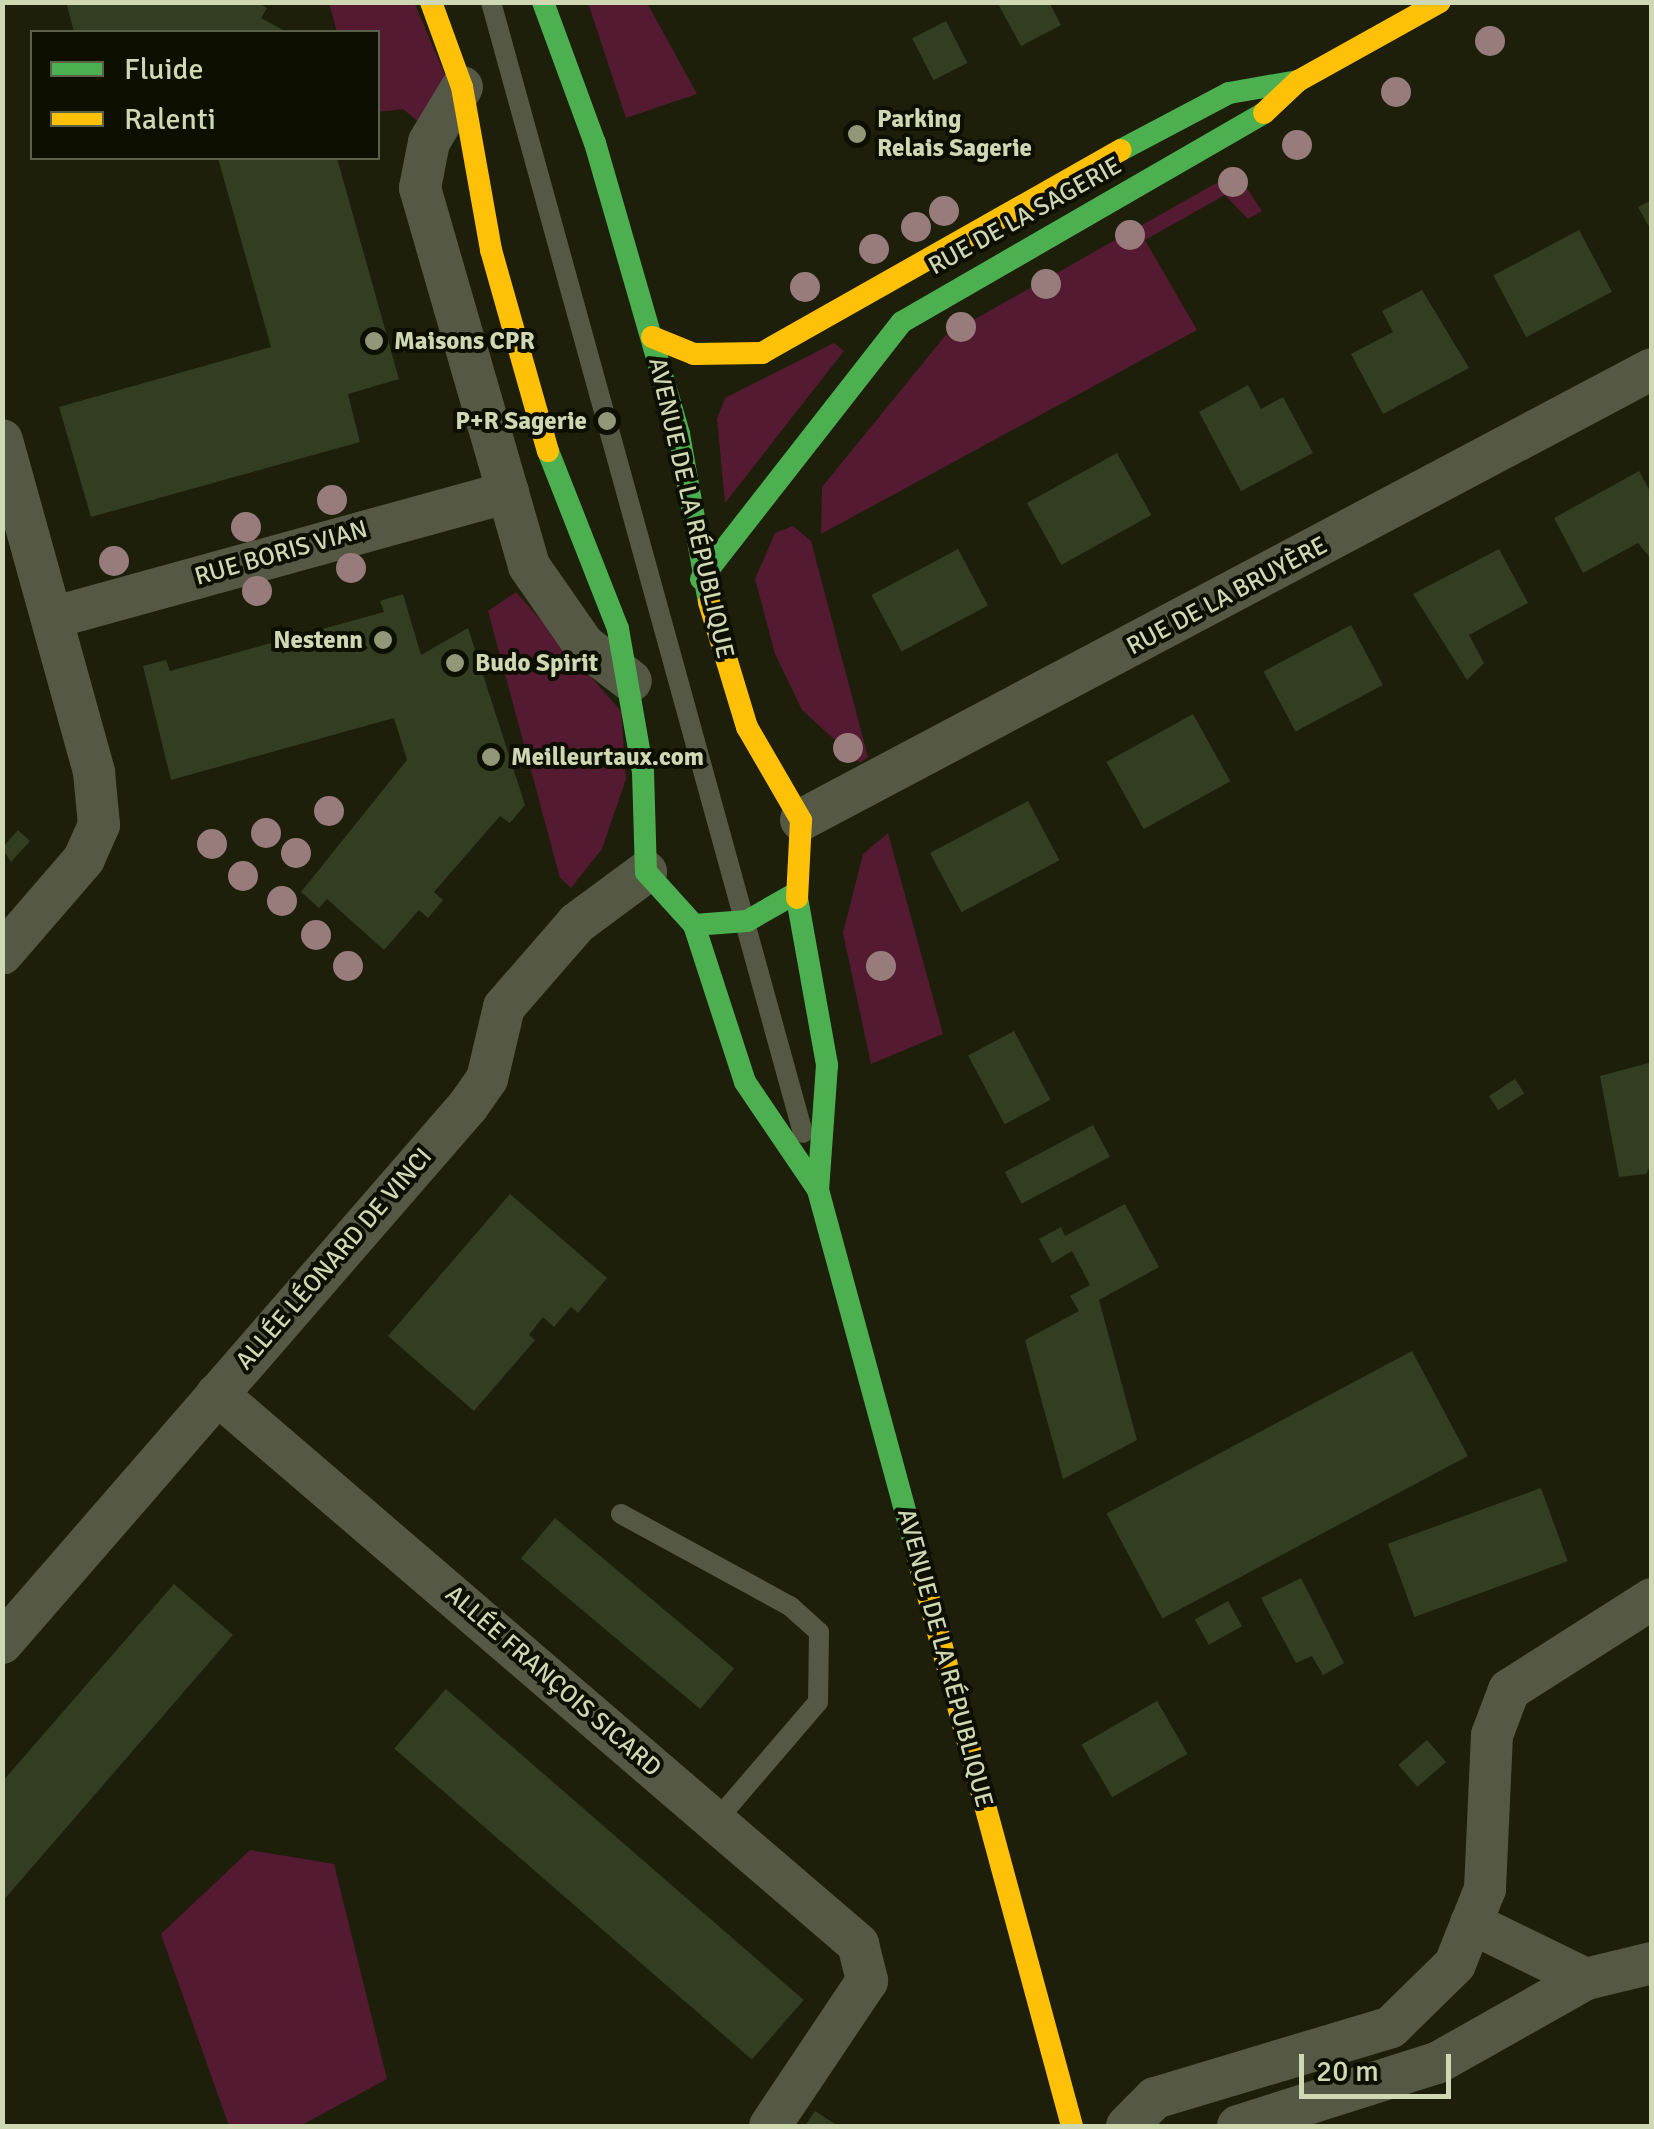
<!DOCTYPE html>
<html>
<head>
<meta charset="utf-8">
<style>
  body { margin:0 }
  #map { position:relative; width:1654px; height:2129px; overflow:hidden; background:#1d1f0a; font-family:Signika,sans-serif }
  div>[style] { position:absolute }
  [style*='--x'] { left:calc(var(--x)*1px); top:calc(var(--y)*1px); width:calc(var(--w)*1px); rotate:calc(var(--a)*1deg) }
  .green>* { inset:0; background:#531a31 }
  .building>* { inset:0; background:#323d22; transform-origin:0 0 }
  .lane>* { height:20px; margin:-10px; padding:0 10px; transform-origin:10px; border-radius:10px; background:#555844 }
  .street>* { height:42px; margin:-21px; padding:0 21px; transform-origin:21px; border-radius:21px; background:#555844 }
  .fast>* { height:22px; margin:-11px; padding:0 11px; transform-origin:11px; border-radius:11px; background:#4caf50 }
  .slow>* { height:22px; margin:-11px; padding:0 11px; transform-origin:11px; border-radius:11px; background:#ffc107 }
  .trees>* { width:30px; height:30px; margin:-15px; border-radius:50%; background:#987c7c }
  .dots>* { width:28px; height:28px; translate:-50% -50%; box-sizing:border-box; border:5px solid #0d1000; border-radius:50% }
  span { translate:-50% -50%; white-space:nowrap; text-align:center; line-height:1.15; -webkit-text-stroke:8px #0d1000; paint-order:stroke }
  .poi-label { font-size:25px; color:#d0d7b3; font-weight:700 }
  .left { translate:0 -50%; text-align:left }
  .right { translate:-100% -50%; text-align:right }
  .street-label { font-size:25px; color:#d0d7b3 }
  .frame { position:absolute; inset:0; border:5px solid #d0d7b3; pointer-events:none }
  .legend { position:absolute; left:30px; top:30px; width:350px; height:130px; box-sizing:border-box; background:#0d1000; border:2px solid #5b6048; margin:0; padding:12px 18px; list-style:none; font-size:30px; color:#d0d7b3 }
  .legend li { display:flex; align-items:center; gap:20px; height:50px }
  .legend b { width:50px; border:2px solid #5b6048 }
  .scale { position:absolute; left:1299px; top:2054px; width:152px; height:45px; box-sizing:border-box; border:5px solid #d0d7b3; border-top:0; padding-left:12px; font-size:30px; line-height:35px; white-space:nowrap; color:#d0d7b3; -webkit-text-stroke:8px #0d1000; paint-order:stroke }
</style>
</head>
<body>
<div id="map">
  <div class="green">
    <i style="clip-path:polygon(414px 2px,445px 75px,419px 122px,403px 109px,378px 112px,378px 32px,337px 32px,329px 3px)"></i>
    <i style="clip-path:polygon(588px 3px,647px 3px,697px 94px,626px 118px)"></i>
    <i style="clip-path:polygon(1236px 172px,1262px 211px,1248px 219px,1225px 195px,1145px 240px,1197px 330px,821px 534px,822px 487px,945px 336px)"></i>
    <i style="clip-path:polygon(834px 343px,844px 351px,725px 503px,717px 419px,725px 398px)"></i>
    <i style="clip-path:polygon(793px 526px,811px 541px,868px 757px,860px 763px,802px 710px,775px 654px,755px 579px,775px 533px)"></i>
    <i style="clip-path:polygon(516px 592px,621px 711px,626px 779px,602px 849px,571px 888px,560px 878px,488px 611px)"></i>
    <i style="clip-path:polygon(888px 833px,943px 1034px,871px 1064px,843px 933px,863px 854px)"></i>
    <i style="clip-path:polygon(250px 1850px,334px 1864px,387px 2079px,300px 2126px,229px 2126px,161px 1934px)"></i>
  </div>
  <div class="building">
    <i style="clip-path:polygon(66px 2px,257px 2px,267px 8px,261px 18px,287px 32px,74px 32px)"></i>
    <i style="clip-path:polygon(997px 2px,1049px 2px,1061px 25px,1021px 46px)"></i>
    <i style="left:946px;top:21px;width:47px;height:38px;rotate:63deg"></i>
    <i style="clip-path:polygon(218px 158px,337px 158px,399px 379px,348px 394px,360px 442px,91px 517px,59px 407px,271px 347px)"></i>
    <i style="clip-path:polygon(1652px 200px,1652px 232px,1638px 207px)"></i>
    <i style="left:1579px;top:230px;width:70px;height:97px;rotate:62deg"></i>
    <i style="clip-path:polygon(1422px 290px,1469px 368px,1383px 414px,1351px 354px,1393px 332px,1382px 311px)"></i>
    <i style="clip-path:polygon(1248px 385px,1261px 409px,1283px 397px,1313px 453px,1241px 491px,1199px 412px)"></i>
    <i style="left:1117px;top:453px;width:71px;height:103px;rotate:61deg"></i>
    <i style="clip-path:polygon(1639px 471px,1652px 495px,1652px 560px,1638px 543px,1583px 573px,1554px 518px)"></i>
    <i style="left:958px;top:549px;width:64px;height:98px;rotate:62deg"></i>
    <i style="clip-path:polygon(1499px 549px,1528px 603px,1469px 635px,1484px 663px,1467px 680px,1413px 594px)"></i>
    <i style="clip-path:polygon(403px 594px,421px 655px,468px 628px,525px 805px,510px 823px,500px 816px,434px 892px,443px 900px,428px 918px,419px 910px,384px 950px,327px 899px,319px 908px,301px 892px,407px 760px,394px 718px,171px 780px,143px 666px,166px 660px,170px 671px,384px 612px,380px 601px)"></i>
    <i style="left:1351px;top:625px;width:68px;height:99px;rotate:62deg"></i>
    <i style="left:1193px;top:714px;width:77px;height:99px;rotate:61deg"></i>
    <i style="left:1028px;top:801px;width:67px;height:111px;rotate:62deg"></i>
    <i style="clip-path:polygon(18px 830px,30px 841px,11px 862px,2px 848px)"></i>
    <i style="left:1014px;top:1031px;width:78px;height:52px;rotate:62deg"></i>
    <i style="clip-path:polygon(1652px 1062px,1652px 1162px,1646px 1174px,1619px 1177px,1600px 1076px)"></i>
    <i style="left:1515px;top:1079px;width:17px;height:31px;rotate:57deg"></i>
    <i style="left:1093px;top:1125px;width:36px;height:100px;rotate:62deg"></i>
    <i style="clip-path:polygon(510px 1194px,607px 1278px,578px 1313px,571px 1307px,554px 1327px,543px 1317px,529px 1335px,535px 1340px,474px 1411px,388px 1336px)"></i>
    <i style="clip-path:polygon(1125px 1204px,1159px 1267px,1099px 1300px,1137px 1440px,1063px 1479px,1025px 1340px,1079px 1311px,1070px 1296px,1090px 1285px,1072px 1251px,1052px 1263px,1039px 1239px,1061px 1227px,1065px 1236px)"></i>
    <i style="left:1412px;top:1351px;width:119px;height:346px;rotate:62deg"></i>
    <i style="left:1541px;top:1488px;width:78px;height:163px;rotate:70deg"></i>
    <i style="left:555px;top:1518px;width:234px;height:53px;rotate:40deg"></i>
    <i style="clip-path:polygon(1301px 1578px,1344px 1663px,1323px 1675px,1312px 1656px,1296px 1663px,1261px 1598px)"></i>
    <i style="clip-path:polygon(174px 1584px,233px 1635px,2px 1902px,2px 1782px)"></i>
    <i style="left:1228px;top:1601px;width:29px;height:38px;rotate:61deg"></i>
    <i style="left:446px;top:1689px;width:474px;height:79px;rotate:41deg"></i>
    <i style="left:1157px;top:1701px;width:61px;height:87px;rotate:60deg"></i>
    <i style="left:1427px;top:1740px;width:29px;height:38px;rotate:49deg"></i>
    <i style="clip-path:polygon(815px 2111px,838px 2126px,805px 2126px)"></i>
  </div>
  <div class="lane">
    <i style="--x:491;--y:2;--w:1173;--a:74.58"></i>
    <i style="--x:621;--y:1514;--w:192;--a:28.6"></i>
    <i style="--x:790;--y:1606;--w:39;--a:42"></i>
    <i style="--x:819;--y:1632;--w:70;--a:90.8"></i>
    <i style="--x:818;--y:1702;--w:157;--a:130.6"></i>
  </div>
  <div class="street">
    <i style="--x:462;--y:87;--w:64;--a:121"></i>
    <i style="--x:429;--y:142;--w:47;--a:101.1"></i>
    <i style="--x:420;--y:188;--w:393;--a:73.9"></i>
    <i style="--x:529;--y:566;--w:96;--a:55.2"></i>
    <i style="--x:584;--y:645;--w:59;--a:37.5"></i>
    <i style="--x:2;--y:440;--w:345;--a:74.5"></i>
    <i style="--x:94;--y:772;--w:53;--a:84.6"></i>
    <i style="--x:99;--y:825;--w:37;--a:114"></i>
    <i style="--x:84;--y:859;--w:125;--a:130.8"></i>
    <i style="--x:55;--y:617;--w:470;--a:-15.4"></i>
    <i style="--x:801;--y:820;--w:963;--a:-27.92"></i>
    <i style="--x:217;--y:1394;--w:845;--a:40.63"></i>
    <i style="--x:858;--y:1944;--w:38;--a:76"></i>
    <i style="--x:867;--y:1981;--w:174;--a:123.8"></i>
    <i style="--x:2;--y:1643;--w:711;--a:-49.05"></i>
    <i style="--x:468;--y:1106;--w:33;--a:-55"></i>
    <i style="--x:487;--y:1079;--w:74;--a:-76.7"></i>
    <i style="--x:504;--y:1007;--w:111;--a:-49"></i>
    <i style="--x:577;--y:923;--w:86;--a:-36.5"></i>
    <i style="--x:1471;--y:1923;--w:128;--a:26"></i>
    <i style="--x:1127;--y:2126;--w:40;--a:-45"></i>
    <i style="--x:1155;--y:2098;--w:246;--a:-16.7"></i>
    <i style="--x:1391;--y:2027;--w:90;--a:-44.5"></i>
    <i style="--x:1455;--y:1964;--w:81;--a:-68.2"></i>
    <i style="--x:1485;--y:1889;--w:154;--a:-87.4"></i>
    <i style="--x:1492;--y:1735;--w:48;--a:-69.3"></i>
    <i style="--x:1509;--y:1690;--w:169;--a:-32.5"></i>
    <i style="--x:1238;--y:2126;--w:209;--a:-17.6"></i>
    <i style="--x:1437;--y:2063;--w:171;--a:-29.4"></i>
    <i style="--x:1586;--y:1979;--w:68;--a:-13.6"></i>
  </div>
  <div class="fast">
    <i style="--x:543;--y:2;--w:150;--a:69.8"></i>
    <i style="--x:595;--y:143;--w:303;--a:73.9"></i>
    <i style="--x:679;--y:434;--w:171;--a:79.9"></i>
    <i style="--x:1121;--y:150;--w:122;--a:-27.8"></i>
    <i style="--x:1229;--y:93;--w:70;--a:-9.9"></i>
    <i style="--x:548;--y:451;--w:191;--a:68.5"></i>
    <i style="--x:618;--y:629;--w:145;--a:80.1"></i>
    <i style="--x:643;--y:772;--w:100;--a:88.3"></i>
    <i style="--x:646;--y:872;--w:72;--a:47.8"></i>
    <i style="--x:694;--y:925;--w:165;--a:72"></i>
    <i style="--x:745;--y:1082;--w:130;--a:55.9"></i>
    <i style="--x:701;--y:579;--w:326;--a:-52"></i>
    <i style="--x:902;--y:322;--w:418;--a:-30"></i>
    <i style="--x:797;--y:898;--w:170;--a:79.8"></i>
    <i style="--x:827;--y:1065;--w:125;--a:94.1"></i>
    <i style="--x:818;--y:1190;--w:378;--a:74.8"></i>
    <i style="--x:694;--y:925;--w:53;--a:-4.3"></i>
    <i style="--x:747;--y:921;--w:56;--a:-29.7"></i>
  </div>
  <div class="slow">
    <i style="--x:431;--y:2;--w:90;--a:70"></i>
    <i style="--x:462;--y:87;--w:166;--a:79.9"></i>
    <i style="--x:491;--y:250;--w:209;--a:74.2"></i>
    <i style="--x:1264;--y:113;--w:47;--a:-43.3"></i>
    <i style="--x:1298;--y:81;--w:162;--a:-29.1"></i>
    <i style="--x:652;--y:337;--w:45;--a:22"></i>
    <i style="--x:694;--y:354;--w:68;--a:-0.8"></i>
    <i style="--x:762;--y:353;--w:412;--a:-29.5"></i>
    <i style="--x:709;--y:602;--w:131;--a:73.1"></i>
    <i style="--x:747;--y:727;--w:108;--a:59.9"></i>
    <i style="--x:801;--y:820;--w:78;--a:92.9"></i>
    <i style="--x:917;--y:1555;--w:592;--a:74.81"></i>
  </div>
  <div class="trees">
    <i style="left:1490px;top:41px"></i>
    <i style="left:1396px;top:92px"></i>
    <i style="left:1297px;top:145px"></i>
    <i style="left:1233px;top:182px"></i>
    <i style="left:944px;top:211px"></i>
    <i style="left:916px;top:227px"></i>
    <i style="left:1130px;top:235px"></i>
    <i style="left:874px;top:249px"></i>
    <i style="left:1046px;top:284px"></i>
    <i style="left:805px;top:287px"></i>
    <i style="left:961px;top:327px"></i>
    <i style="left:332px;top:500px"></i>
    <i style="left:246px;top:527px"></i>
    <i style="left:114px;top:561px"></i>
    <i style="left:351px;top:568px"></i>
    <i style="left:257px;top:591px"></i>
    <i style="left:848px;top:748px"></i>
    <i style="left:329px;top:811px"></i>
    <i style="left:266px;top:833px"></i>
    <i style="left:212px;top:844px"></i>
    <i style="left:296px;top:853px"></i>
    <i style="left:243px;top:876px"></i>
    <i style="left:282px;top:901px"></i>
    <i style="left:316px;top:935px"></i>
    <i style="left:348px;top:966px"></i>
    <i style="left:881px;top:966px"></i>
  </div>
  <div class="dots">
    <i style="left:857px;top:134px;background:#919778"></i>
    <i style="left:374px;top:341px;background:#919778"></i>
    <i style="left:607px;top:421px;background:#919778"></i>
    <i style="left:383px;top:640px;background:#919778"></i>
    <i style="left:455px;top:663px;background:#919778"></i>
    <i style="left:491px;top:757px;background:#919778"></i>
  </div>
  <div class="poi-label">
    <span class="left" style="left:877px;top:134px">Parking<br>Relais Sagerie</span>
    <span class="left" style="left:394px;top:341px">Maisons CPR</span>
    <span class="right" style="left:587px;top:421px">P+R Sagerie</span>
    <span class="right" style="left:363px;top:640px">Nestenn</span>
    <span class="left" style="left:475px;top:663px">Budo Spirit</span>
    <span class="left" style="left:511px;top:757px">Meilleurtaux.com</span>
  </div>
  <div class="street-label">
    <span style="left:1025px;top:216px;rotate:-29deg">RUE DE LA SAGERIE</span>
    <span style="left:691px;top:508px;rotate:77deg">AVENUE DE LA RÉPUBLIQUE</span>
    <span style="left:281px;top:553px;rotate:-16deg">RUE BORIS VIAN</span>
    <span style="left:1227px;top:596px;rotate:-28deg">RUE DE LA BRUYÈRE</span>
    <span style="left:334px;top:1259px;rotate:-49deg">ALLÉE LÉONARD DE VINCI</span>
    <span style="left:945px;top:1658px;rotate:75deg">AVENUE DE LA RÉPUBLIQUE</span>
    <span style="left:553px;top:1681px;rotate:41deg">ALLÉE FRANÇOIS SICARD</span>
  </div>
  <div class="frame"></div>
  <ul class="legend">
  <li><b style="height:12px;background:#4caf50"></b>Fluide</li>
  <li><b style="height:12px;background:#ffc107"></b>Ralenti</li>
  </ul>
  <div class="scale">20 m</div>
</div>
</body>
</html>
